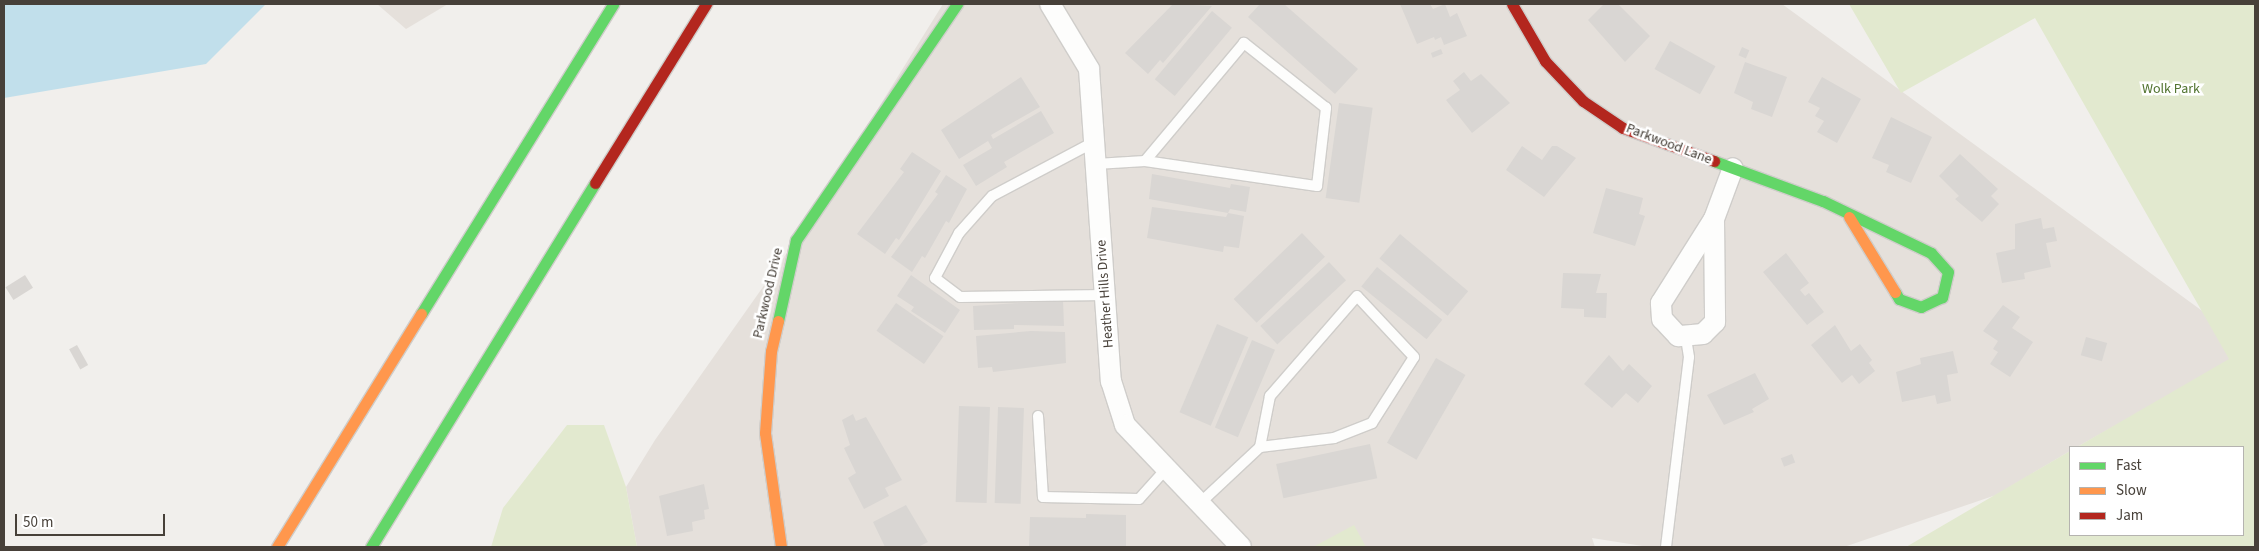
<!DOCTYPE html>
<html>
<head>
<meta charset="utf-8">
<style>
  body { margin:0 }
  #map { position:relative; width:2259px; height:551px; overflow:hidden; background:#f1efec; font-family:"Source Sans 3",sans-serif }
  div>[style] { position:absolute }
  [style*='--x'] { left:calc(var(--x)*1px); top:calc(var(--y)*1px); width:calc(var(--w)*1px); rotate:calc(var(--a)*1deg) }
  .residential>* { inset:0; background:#e5e0db }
  .green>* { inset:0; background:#e2e9cf }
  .water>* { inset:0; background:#c1dfeb }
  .building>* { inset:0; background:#d9d6d3; transform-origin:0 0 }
  .roads { filter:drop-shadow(1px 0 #cfcdca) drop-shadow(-1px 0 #cfcdca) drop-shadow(0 1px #cfcdca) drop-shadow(0 -1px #cfcdca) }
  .lane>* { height:10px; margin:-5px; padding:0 5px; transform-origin:5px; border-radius:5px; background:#fdfdfc }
  .street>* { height:20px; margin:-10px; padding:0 10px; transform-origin:10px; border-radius:10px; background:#fdfdfc }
  .fast>* { height:11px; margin:-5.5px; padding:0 5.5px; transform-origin:5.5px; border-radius:5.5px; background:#63d668 }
  .slow>* { height:11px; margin:-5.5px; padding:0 5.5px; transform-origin:5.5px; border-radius:5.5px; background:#ff974d }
  .jam>* { height:11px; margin:-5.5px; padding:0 5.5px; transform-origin:5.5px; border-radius:5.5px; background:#b3261e }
  span { translate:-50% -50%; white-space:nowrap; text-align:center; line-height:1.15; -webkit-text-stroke:5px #fff; paint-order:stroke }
  .park-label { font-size:14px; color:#527431 }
  .street-label { font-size:14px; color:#474039 }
  .frame { position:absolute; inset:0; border:5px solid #474039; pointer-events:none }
  .legend { position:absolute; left:2069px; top:446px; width:175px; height:90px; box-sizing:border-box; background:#fff; border:1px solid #b5b3b0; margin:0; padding:6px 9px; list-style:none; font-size:15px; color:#474039 }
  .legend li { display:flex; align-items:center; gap:10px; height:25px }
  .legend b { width:25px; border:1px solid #b5b3b0 }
  .scale { position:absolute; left:15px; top:514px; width:150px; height:22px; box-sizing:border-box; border:2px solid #474039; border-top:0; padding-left:6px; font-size:15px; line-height:18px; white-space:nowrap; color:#474039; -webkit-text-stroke:4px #fff; paint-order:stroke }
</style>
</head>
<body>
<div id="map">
  <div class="residential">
    <i style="clip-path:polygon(377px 4px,448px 4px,406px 29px)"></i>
    <i style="clip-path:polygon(943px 4px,1782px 4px,2253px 348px,2077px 447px,2070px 447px,2070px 451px,1996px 495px,1844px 547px,1649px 547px,1592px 538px,1595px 547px,637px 547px,626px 487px,655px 440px,796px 240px)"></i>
  </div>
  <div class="green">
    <i style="clip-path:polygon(1849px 4px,2255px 4px,2255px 547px,1906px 547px,2070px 451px,2070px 535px,2243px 535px,2243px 447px,2077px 447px,2229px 359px,2035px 18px,1901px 93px)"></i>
    <i style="clip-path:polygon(567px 425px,604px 425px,626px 487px,637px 547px,491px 547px,503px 508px)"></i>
    <i style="clip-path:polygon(1354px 525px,1366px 547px,1313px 547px)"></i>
  </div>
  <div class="water">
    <i style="clip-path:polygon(4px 4px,266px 4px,206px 64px,4px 98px)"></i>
  </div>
  <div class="building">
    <i style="clip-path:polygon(1173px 4px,1212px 6px,1163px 63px,1160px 60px,1148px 74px,1125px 53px)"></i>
    <i style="clip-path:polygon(1260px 4px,1284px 4px,1358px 69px,1335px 94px,1248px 17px)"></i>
    <i style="clip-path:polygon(1400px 4px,1430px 4px,1433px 9px,1445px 4px,1450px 17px,1457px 13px,1467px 36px,1444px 45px,1441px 37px,1435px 40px,1434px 37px,1417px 44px)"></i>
    <i style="clip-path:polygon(1604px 4px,1618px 4px,1650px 36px,1625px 62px,1588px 20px)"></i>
    <i style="left:1212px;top:11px;width:26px;height:89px;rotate:40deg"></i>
    <i style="left:1670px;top:41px;width:52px;height:32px;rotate:29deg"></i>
    <i style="left:1742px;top:47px;width:8px;height:9px;rotate:23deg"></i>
    <i style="left:1441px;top:49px;width:5px;height:11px;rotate:68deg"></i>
    <i style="clip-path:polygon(1745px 62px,1787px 77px,1772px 117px,1751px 109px,1753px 102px,1734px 93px)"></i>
    <i style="clip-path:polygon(1464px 72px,1471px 81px,1481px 74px,1510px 103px,1472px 133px,1446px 100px,1460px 90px,1453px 81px)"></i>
    <i style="clip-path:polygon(1021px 77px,1040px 107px,991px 135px,993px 139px,1041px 111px,1054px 133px,1004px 162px,1007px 167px,976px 186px,963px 165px,992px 148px,988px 141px,959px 159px,941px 130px)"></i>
    <i style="clip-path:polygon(1822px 77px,1861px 99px,1837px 143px,1817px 132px,1824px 121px,1815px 116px,1820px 108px,1808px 102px)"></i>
    <i style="left:1339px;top:103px;width:34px;height:96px;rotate:8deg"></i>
    <i style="clip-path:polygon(1891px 117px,1932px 137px,1911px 183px,1886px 172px,1889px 165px,1872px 158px)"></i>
    <i style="clip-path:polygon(1522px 146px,1542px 160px,1552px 146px,1557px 146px,1576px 158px,1544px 197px,1506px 170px)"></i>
    <i style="clip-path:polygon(912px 152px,941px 171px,899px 240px,896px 238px,885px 254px,857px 234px,904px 172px,900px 169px)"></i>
    <i style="clip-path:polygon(1960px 154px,1998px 189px,1991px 196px,1999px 204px,1982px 222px,1955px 199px,1959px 196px,1939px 176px)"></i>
    <i style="clip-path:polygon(1152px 174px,1230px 188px,1231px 184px,1250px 187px,1246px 212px,1230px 209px,1228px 213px,1244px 216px,1239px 248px,1224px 246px,1223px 252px,1147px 238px,1152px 207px,1226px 217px,1228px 213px,1149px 199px)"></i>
    <i style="clip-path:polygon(946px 175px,967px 189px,949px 223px,946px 221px,925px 258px,922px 256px,912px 272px,891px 257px,938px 194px,935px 192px)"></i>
    <i style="clip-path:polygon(1606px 188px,1643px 198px,1639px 214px,1645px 216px,1635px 246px,1593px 233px)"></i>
    <i style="clip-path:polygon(2041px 218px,2043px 229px,2054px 227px,2057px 241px,2046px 243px,2051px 267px,2024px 273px,2025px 279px,2002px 283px,1996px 253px,2015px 249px,2015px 224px)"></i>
    <i style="left:1302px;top:233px;width:33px;height:95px;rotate:46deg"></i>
    <i style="left:1400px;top:234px;width:89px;height:32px;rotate:40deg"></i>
    <i style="clip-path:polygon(1786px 253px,1809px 283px,1800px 290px,1805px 296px,1809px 293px,1824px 312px,1807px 325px,1763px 272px)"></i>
    <i style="left:1329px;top:262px;width:25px;height:94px;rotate:47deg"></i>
    <i style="left:1377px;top:267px;width:84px;height:25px;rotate:39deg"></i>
    <i style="clip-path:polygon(1563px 273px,1601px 274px,1596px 293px,1607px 293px,1606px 318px,1584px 317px,1584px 309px,1561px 308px)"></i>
    <i style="left:25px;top:275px;width:15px;height:23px;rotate:58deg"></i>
    <i style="clip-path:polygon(911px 275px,960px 310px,945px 333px,911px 311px,914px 307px,897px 296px)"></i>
    <i style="clip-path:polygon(1063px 300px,1064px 326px,1014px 325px,1014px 329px,974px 330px,973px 306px)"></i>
    <i style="left:896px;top:303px;width:58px;height:34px;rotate:35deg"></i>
    <i style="clip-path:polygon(2003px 305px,2020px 317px,2012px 328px,2033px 342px,2010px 377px,1990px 364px,1998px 352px,1993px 349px,1998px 341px,1983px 331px)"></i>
    <i style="left:1217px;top:324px;width:34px;height:96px;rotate:23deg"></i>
    <i style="clip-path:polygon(1835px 325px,1851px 351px,1860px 344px,1872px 360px,1869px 363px,1875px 371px,1859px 384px,1852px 375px,1842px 383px,1811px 345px)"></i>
    <i style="clip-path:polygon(1031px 331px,1065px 332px,1066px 363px,993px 372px,992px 367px,978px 368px,976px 336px)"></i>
    <i style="left:2086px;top:337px;width:22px;height:19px;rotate:16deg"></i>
    <i style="left:1252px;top:340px;width:25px;height:95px;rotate:23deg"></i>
    <i style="left:77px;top:345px;width:23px;height:9px;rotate:61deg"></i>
    <i style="clip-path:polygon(1953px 351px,1958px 373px,1947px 375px,1951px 401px,1937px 404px,1935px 395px,1902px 402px,1896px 372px,1921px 364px,1920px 358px)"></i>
    <i style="clip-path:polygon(1609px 355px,1623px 371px,1629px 364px,1652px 386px,1638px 403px,1626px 393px,1612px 408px,1584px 384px)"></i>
    <i style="left:1436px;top:358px;width:34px;height:98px;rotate:30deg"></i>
    <i style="clip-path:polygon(1755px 373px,1769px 399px,1752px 409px,1754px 412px,1724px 425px,1707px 395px)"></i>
    <i style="left:959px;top:406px;width:31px;height:96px;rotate:2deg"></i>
    <i style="left:998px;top:407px;width:26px;height:96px;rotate:2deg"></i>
    <i style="clip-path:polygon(853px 414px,856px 421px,866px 417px,902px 480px,885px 488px,889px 496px,864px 509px,848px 478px,856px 473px,844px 448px,850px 445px,842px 420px)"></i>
    <i style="left:1370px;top:444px;width:35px;height:96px;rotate:78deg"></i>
    <i style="left:1792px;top:454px;width:9px;height:12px;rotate:69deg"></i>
    <i style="clip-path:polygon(704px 484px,709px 509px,704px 510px,705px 519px,692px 522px,693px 531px,667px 536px,659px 496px)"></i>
    <i style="clip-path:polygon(906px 505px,928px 542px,918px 547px,885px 547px,873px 522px)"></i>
    <i style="clip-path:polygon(1086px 514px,1126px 515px,1126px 547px,1029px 547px,1030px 517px,1086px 518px)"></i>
  </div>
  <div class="roads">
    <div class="lane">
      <i style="--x:1094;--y:142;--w:115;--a:152.1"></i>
      <i style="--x:992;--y:196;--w:50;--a:131.7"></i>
      <i style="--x:959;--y:233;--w:51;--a:118.1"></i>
      <i style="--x:935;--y:278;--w:31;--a:37"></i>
      <i style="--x:960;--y:297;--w:145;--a:-0.8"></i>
      <i style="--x:1096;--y:164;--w:49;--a:-3.5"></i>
      <i style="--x:1145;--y:161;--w:174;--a:8.3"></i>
      <i style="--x:1317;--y:186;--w:79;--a:-83.4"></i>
      <i style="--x:1326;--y:108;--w:105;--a:-141.6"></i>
      <i style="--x:1244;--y:43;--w:154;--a:130"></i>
      <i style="--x:1038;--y:416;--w:81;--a:86.5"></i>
      <i style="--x:1043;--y:497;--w:96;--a:1.2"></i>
      <i style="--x:1139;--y:499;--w:40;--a:-48"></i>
      <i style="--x:1199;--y:504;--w:83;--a:-43.1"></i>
      <i style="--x:1260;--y:447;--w:75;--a:-6.9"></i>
      <i style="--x:1334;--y:438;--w:41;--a:-21.5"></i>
      <i style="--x:1372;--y:423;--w:78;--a:-57.5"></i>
      <i style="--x:1414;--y:357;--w:83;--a:-133.1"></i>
      <i style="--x:1357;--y:296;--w:133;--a:131"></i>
      <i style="--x:1270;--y:396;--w:52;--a:101.1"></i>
      <i style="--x:1666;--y:547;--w:191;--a:-83.1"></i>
      <i style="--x:1689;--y:357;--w:19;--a:-99"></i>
    </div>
    <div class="street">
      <i style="--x:1050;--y:4;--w:76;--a:59"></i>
      <i style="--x:1089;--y:69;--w:313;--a:86"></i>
      <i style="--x:1111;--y:381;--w:46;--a:72.3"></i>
      <i style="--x:1125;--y:425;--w:168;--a:46.4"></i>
      <i style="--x:1714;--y:219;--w:103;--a:89.4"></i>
      <i style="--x:1715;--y:322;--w:17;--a:135"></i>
      <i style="--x:1703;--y:334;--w:25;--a:175"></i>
      <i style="--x:1678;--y:336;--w:23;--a:-133"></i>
      <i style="--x:1662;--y:319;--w:16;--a:-94"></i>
      <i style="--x:1661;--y:303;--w:99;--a:-57.8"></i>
      <i style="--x:1714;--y:219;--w:54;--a:-69.6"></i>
    </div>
    <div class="fast">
      <i style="--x:1714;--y:161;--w:116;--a:20.2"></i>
      <i style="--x:1823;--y:201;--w:120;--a:25.7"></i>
      <i style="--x:1931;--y:253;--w:25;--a:48"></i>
      <i style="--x:1948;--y:272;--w:26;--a:103"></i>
      <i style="--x:1942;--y:297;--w:23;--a:155"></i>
      <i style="--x:1921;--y:307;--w:23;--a:-160"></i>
      <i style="--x:1899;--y:299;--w:8;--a:-120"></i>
      <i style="--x:421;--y:314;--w:365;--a:-58.2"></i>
      <i style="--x:778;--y:321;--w:83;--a:-77.5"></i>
      <i style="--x:796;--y:240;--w:286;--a:-55.7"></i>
      <i style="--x:371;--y:547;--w:427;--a:-58.4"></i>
    </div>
    <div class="slow">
      <i style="--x:1849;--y:217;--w:88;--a:58.5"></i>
      <i style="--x:778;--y:321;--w:31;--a:103"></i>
      <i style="--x:771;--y:351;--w:82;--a:94.2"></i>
      <i style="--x:765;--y:433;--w:115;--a:82"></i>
      <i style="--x:277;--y:547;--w:274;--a:-58.3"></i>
    </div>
    <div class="jam">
      <i style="--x:1512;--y:4;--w:66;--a:59.9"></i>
      <i style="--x:1545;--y:61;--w:55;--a:46.5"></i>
      <i style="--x:1583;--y:101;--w:48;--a:34"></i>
      <i style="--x:1623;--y:128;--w:97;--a:19.9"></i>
      <i style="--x:595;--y:183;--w:211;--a:-58.2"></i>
    </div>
  </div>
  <div class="park-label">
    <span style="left:2171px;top:89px">Wolk Park</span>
  </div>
  <div class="street-label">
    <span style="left:1669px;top:144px;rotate:21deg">Parkwood Lane</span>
    <span style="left:768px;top:293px;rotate:-77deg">Parkwood Drive</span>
    <span style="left:1105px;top:294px;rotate:-94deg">Heather Hills Drive</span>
  </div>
  <div class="frame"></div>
  <ul class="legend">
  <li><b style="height:6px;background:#63d668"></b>Fast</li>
  <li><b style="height:6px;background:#ff974d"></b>Slow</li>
  <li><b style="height:6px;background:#b3261e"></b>Jam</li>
  </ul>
  <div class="scale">50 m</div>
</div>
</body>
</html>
